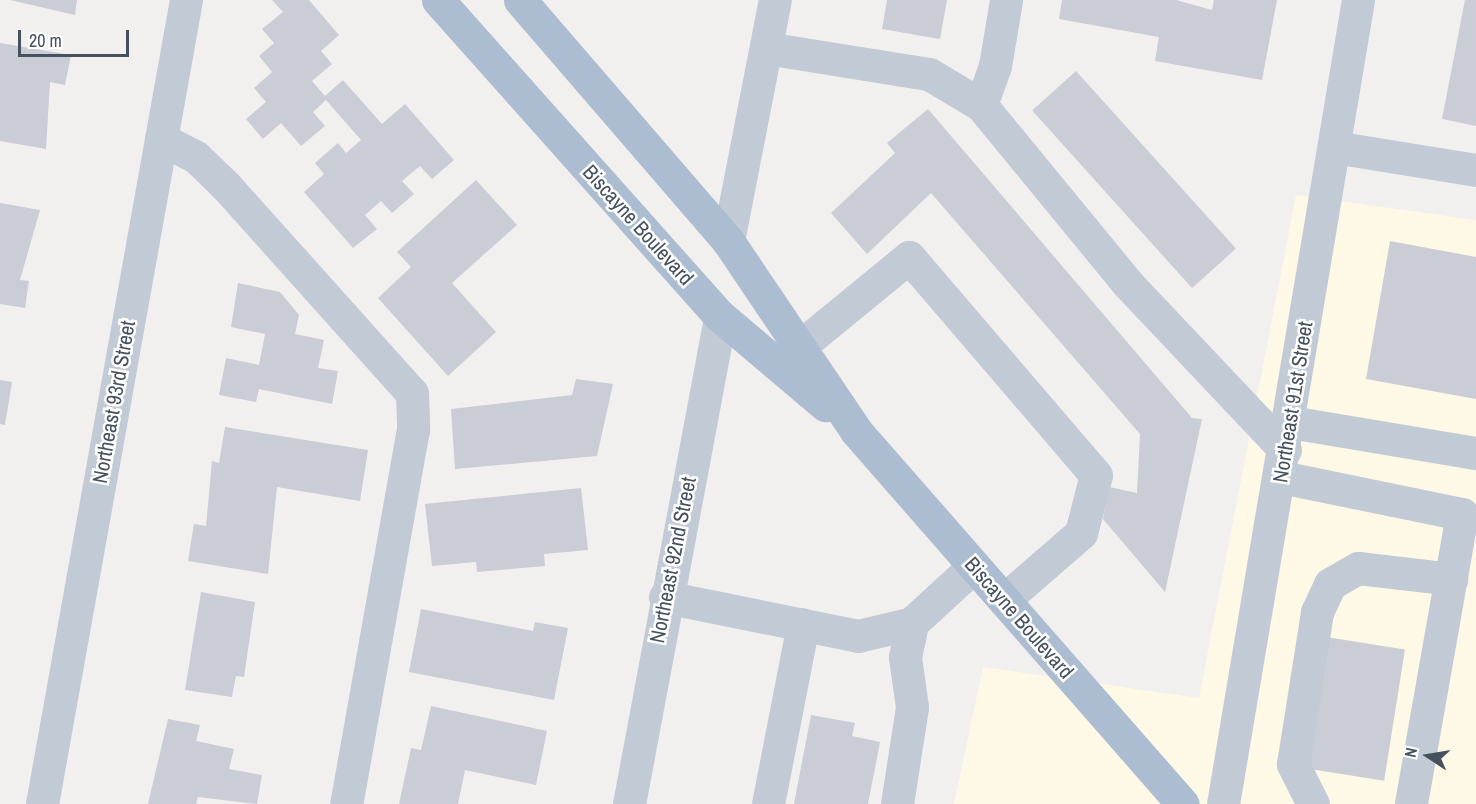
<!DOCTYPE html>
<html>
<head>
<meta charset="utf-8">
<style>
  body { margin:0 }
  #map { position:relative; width:1476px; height:804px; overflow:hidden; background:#f2efef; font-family:"Archivo Narrow",sans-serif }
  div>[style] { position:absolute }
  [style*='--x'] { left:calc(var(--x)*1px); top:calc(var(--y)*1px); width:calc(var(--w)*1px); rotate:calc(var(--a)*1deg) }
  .commercial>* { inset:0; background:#fef8e7 }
  .building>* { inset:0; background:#cacdd5; transform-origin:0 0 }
  .minor>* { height:33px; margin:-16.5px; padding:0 16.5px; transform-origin:16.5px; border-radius:16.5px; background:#c1cad5 }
  .major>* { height:33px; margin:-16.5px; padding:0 16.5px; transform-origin:16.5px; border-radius:16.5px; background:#acbdd1 }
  span { translate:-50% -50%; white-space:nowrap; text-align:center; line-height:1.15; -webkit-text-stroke:5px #fff; paint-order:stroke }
  .street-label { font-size:21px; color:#45515e }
  .north { position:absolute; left:1398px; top:726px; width:60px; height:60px; -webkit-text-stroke:4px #fff; paint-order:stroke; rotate:282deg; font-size:16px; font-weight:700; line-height:24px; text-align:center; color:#45515e }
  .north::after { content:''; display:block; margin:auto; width:21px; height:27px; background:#45515e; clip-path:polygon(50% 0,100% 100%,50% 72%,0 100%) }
  .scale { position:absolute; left:18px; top:30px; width:111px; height:27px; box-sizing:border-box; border:3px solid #45515e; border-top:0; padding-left:8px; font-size:18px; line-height:21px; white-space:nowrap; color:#45515e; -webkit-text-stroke:4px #fff; paint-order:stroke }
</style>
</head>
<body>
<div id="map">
  <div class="commercial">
    <i style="clip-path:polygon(1296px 195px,1476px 220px,1476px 804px,954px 804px,983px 667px,1199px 698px)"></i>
  </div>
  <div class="building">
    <i style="clip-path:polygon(10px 0,77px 0,75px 15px)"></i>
    <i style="clip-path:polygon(272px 0,309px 0,339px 35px,321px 51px,332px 64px,312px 81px,325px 96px,343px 80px,382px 124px,405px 104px,454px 160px,432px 179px,420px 166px,402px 181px,414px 194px,392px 213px,381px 201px,365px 215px,377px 229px,353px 248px,304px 192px,324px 174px,315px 163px,338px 143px,346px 153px,361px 140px,326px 100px,313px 112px,325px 126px,301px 146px,281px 123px,263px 139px,246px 119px,266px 102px,254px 88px,272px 72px,259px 56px,274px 43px,262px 29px,283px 12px)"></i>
    <i style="clip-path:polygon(887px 0,947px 0,940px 39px,882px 29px)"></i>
    <i style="clip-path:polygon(1062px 0,1176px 0,1212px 10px,1214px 0,1277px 0,1262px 80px,1155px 61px,1159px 37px,1059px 19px)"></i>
    <i style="clip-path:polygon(1465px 0,1476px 0,1476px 126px,1442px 119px)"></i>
    <i style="clip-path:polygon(0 43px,71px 55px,65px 85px,50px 82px,46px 149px,0 141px)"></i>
    <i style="left:1076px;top:71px;width:239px;height:59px;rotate:48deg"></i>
    <i style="clip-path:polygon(928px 109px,1192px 418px,1202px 419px,1165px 592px,1103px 519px,1109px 487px,1137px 493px,1140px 434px,931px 193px,867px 254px,831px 213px,895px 153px,887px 143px)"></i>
    <i style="clip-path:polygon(476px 180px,517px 225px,452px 283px,496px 332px,448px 376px,378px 298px,411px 267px,397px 252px)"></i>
    <i style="clip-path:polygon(0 203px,40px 210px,20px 280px,29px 281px,25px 308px,0 304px)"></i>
    <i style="clip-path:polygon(1390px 241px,1476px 257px,1476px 399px,1366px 379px)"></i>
    <i style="clip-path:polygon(238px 283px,280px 292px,299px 315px,295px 334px,324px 340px,318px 368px,338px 371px,332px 404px,259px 389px,256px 402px,219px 395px,226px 358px,259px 365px,265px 334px,231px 327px)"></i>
    <i style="clip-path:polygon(576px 379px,613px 384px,597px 456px,455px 469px,451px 409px,572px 395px)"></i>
    <i style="clip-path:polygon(0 380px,12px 382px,5px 425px,0 424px)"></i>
    <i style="clip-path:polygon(225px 427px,368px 450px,360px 501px,277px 487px,268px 574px,188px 561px,194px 524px,206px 526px,212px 461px,219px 463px)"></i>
    <i style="clip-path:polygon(581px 488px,588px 550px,544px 554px,545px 566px,477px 572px,476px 562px,432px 566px,425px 504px)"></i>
    <i style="clip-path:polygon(201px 592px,255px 602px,244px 677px,236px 676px,232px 697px,185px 690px)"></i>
    <i style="clip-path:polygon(421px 609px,533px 631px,535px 622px,568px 628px,554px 700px,409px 672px)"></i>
    <i style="left:1320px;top:636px;width:86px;height:133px;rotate:9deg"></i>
    <i style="clip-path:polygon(431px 706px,547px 731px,536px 785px,465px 770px,458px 804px,399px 804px,411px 748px,421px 750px)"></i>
    <i style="clip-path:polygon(811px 715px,855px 723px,852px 736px,880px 742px,868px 804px,794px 804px)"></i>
    <i style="clip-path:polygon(168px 719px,200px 725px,196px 741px,234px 749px,229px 769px,262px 775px,257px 804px,198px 797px,196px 804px,148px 804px)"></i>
  </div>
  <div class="minor">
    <i style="--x:766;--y:48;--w:165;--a:9.1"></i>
    <i style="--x:929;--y:74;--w:61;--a:30.8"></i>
    <i style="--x:981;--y:105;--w:233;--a:50.6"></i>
    <i style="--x:1129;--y:285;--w:227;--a:46.6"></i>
    <i style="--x:981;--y:105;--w:41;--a:-70.3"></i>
    <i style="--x:995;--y:66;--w:67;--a:-80.5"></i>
    <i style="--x:161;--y:139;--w:39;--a:27"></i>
    <i style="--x:196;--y:157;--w:42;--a:44"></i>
    <i style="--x:226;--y:186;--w:278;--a:48.1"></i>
    <i style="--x:412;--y:393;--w:36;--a:88"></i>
    <i style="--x:413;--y:429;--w:381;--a:100.1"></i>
    <i style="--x:1334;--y:147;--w:144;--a:9.2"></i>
    <i style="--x:728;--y:241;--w:246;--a:-79"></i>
    <i style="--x:799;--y:347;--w:142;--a:-39.3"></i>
    <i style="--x:909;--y:257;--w:287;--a:49.4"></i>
    <i style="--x:1096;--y:475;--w:60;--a:104.5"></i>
    <i style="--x:1081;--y:533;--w:102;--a:139"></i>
    <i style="--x:1290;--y:422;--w:189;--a:9.5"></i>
    <i style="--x:1281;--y:477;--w:185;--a:11.6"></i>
    <i style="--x:1462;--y:514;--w:294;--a:100"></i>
    <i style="--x:665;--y:597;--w:197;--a:11.4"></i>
    <i style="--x:858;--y:636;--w:56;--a:-13.5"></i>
    <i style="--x:42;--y:804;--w:817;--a:-79.85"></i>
    <i style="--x:629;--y:804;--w:496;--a:-79.4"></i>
    <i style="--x:768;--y:804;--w:183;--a:-79"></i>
    <i style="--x:897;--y:804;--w:98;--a:-81.2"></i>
    <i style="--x:912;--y:707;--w:50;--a:-98"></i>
    <i style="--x:905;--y:657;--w:35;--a:-78"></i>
    <i style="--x:912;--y:623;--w:84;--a:-42.6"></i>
    <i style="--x:1223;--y:804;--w:815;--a:-80.47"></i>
    <i style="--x:1313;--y:804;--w:45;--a:-116.6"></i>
    <i style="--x:1293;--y:764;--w:154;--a:-81"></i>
    <i style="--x:1317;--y:612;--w:31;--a:-65"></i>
    <i style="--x:1330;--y:584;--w:32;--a:-30"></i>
    <i style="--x:1358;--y:568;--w:94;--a:6.7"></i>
  </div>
  <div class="major">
    <i style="--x:438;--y:0;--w:424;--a:48.3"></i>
    <i style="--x:720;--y:316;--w:138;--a:40.3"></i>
    <i style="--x:520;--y:0;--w:318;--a:49.2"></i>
    <i style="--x:728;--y:241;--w:229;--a:56"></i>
    <i style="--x:856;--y:431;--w:496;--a:48.8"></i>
  </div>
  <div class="street-label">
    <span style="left:638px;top:225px;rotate:48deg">Biscayne Boulevard</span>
    <span style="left:114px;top:402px;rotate:-80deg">Northeast 93rd Street</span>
    <span style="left:1293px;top:402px;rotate:-81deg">Northeast 91st Street</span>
    <span style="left:673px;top:560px;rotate:-79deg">Northeast 92nd Street</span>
    <span style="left:1019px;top:618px;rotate:49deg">Biscayne Boulevard</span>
  </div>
  <div class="north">N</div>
  <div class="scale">20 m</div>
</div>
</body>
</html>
